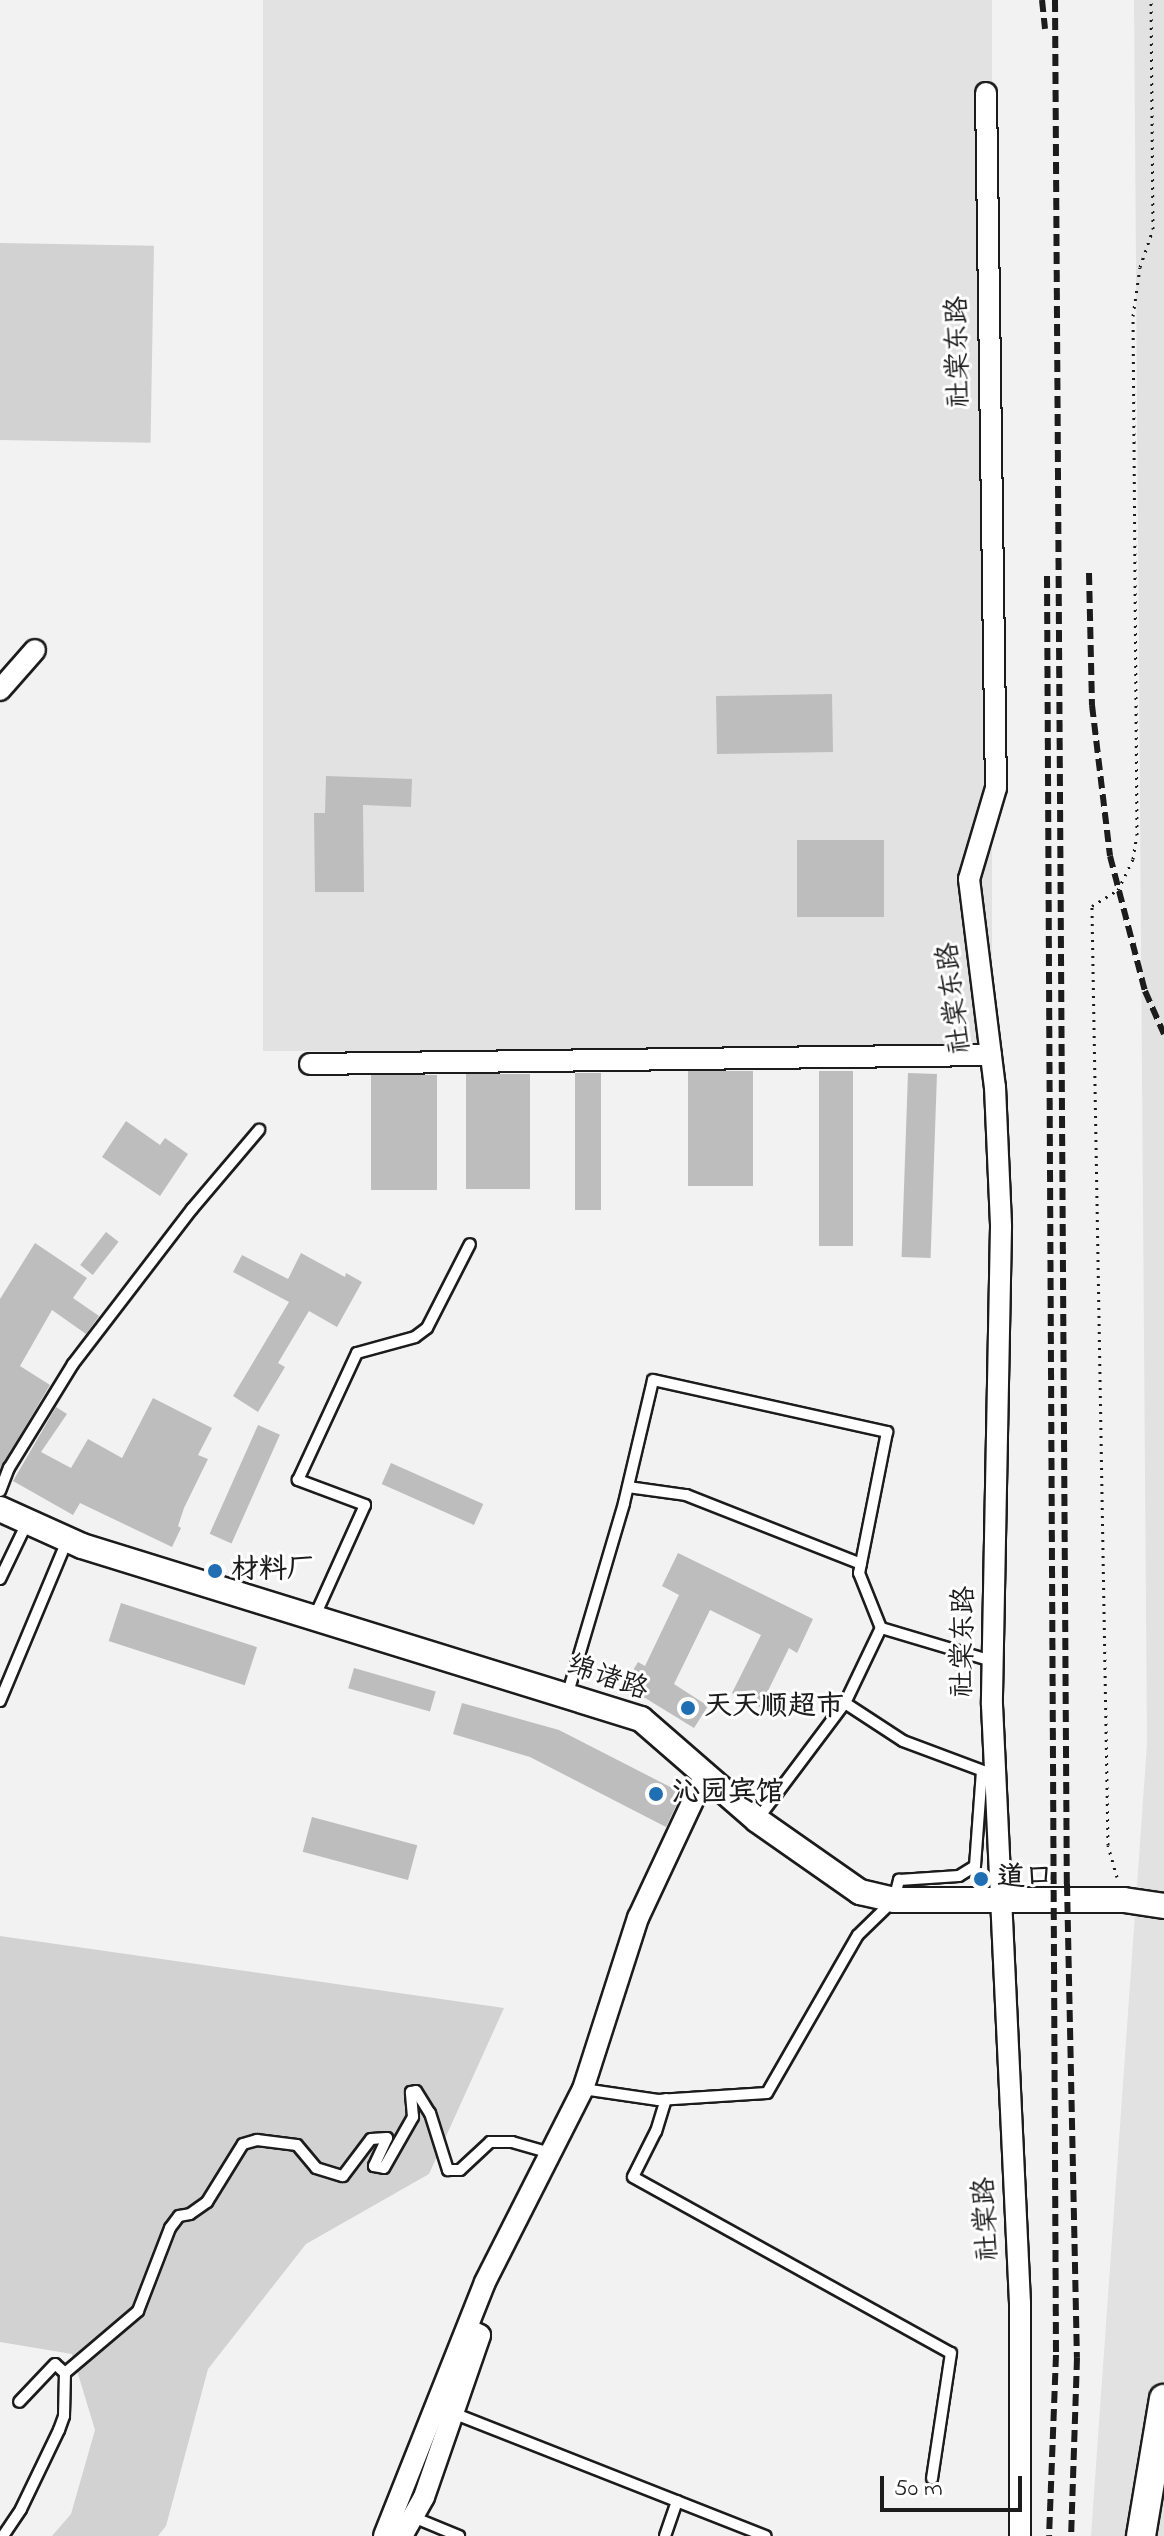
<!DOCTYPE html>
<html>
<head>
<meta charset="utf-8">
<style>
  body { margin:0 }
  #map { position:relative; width:1164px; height:2536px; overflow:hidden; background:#f2f2f2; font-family:"Indie Flower","LXGW WenKai TC",sans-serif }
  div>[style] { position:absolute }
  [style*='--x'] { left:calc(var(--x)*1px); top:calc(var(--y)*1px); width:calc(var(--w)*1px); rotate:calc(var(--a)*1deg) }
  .built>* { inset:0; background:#e2e2e2; transform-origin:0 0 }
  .green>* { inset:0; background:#d2d2d2; transform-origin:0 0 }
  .building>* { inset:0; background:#bdbdbd; transform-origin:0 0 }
  .path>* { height:3px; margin-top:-1.5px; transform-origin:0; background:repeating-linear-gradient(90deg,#1c1c1c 0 2px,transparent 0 8px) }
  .roads { filter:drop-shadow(2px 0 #1c1c1c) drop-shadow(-2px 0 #1c1c1c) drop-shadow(0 2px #1c1c1c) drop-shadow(0 -2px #1c1c1c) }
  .service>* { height:10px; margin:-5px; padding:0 5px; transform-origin:5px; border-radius:5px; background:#fff }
  .minor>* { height:20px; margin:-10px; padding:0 10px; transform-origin:10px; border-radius:10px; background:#fff }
  .tertiary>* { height:24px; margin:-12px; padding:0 12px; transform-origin:12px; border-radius:12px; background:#fff }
  .secondary>* { height:28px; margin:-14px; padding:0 14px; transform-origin:14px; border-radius:14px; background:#fff }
  .rail>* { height:6px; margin-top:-3px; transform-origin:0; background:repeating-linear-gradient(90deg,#1c1c1c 0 12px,transparent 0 18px) }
  .dots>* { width:22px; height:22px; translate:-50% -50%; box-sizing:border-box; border:4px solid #fff; border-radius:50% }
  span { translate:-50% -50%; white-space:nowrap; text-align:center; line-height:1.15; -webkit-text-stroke:6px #fff; paint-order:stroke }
  .street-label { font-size:28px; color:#1c1c1c }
  .poi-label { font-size:28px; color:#1c1c1c; font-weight:700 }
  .left { translate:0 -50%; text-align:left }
  .scale { position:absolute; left:880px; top:2476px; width:142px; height:36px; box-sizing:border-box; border:4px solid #1c1c1c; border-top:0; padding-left:10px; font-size:24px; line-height:28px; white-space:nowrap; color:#1c1c1c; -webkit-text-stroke:6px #fff; paint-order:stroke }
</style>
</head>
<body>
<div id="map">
  <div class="built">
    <i style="left:263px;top:0;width:729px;height:1051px"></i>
    <i style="clip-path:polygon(1134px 0,1164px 0,1164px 2536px,1091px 2536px,1147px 1744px)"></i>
  </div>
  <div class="green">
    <i style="left:0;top:243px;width:154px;height:197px;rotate:1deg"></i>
    <i style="clip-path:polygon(0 1936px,504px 2008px,429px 2174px,306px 2244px,208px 2369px,166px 2526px,158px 2536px,52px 2536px,71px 2514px,95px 2430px,72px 2354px,0 2342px)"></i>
  </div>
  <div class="building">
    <i style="left:832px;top:694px;width:58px;height:116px;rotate:89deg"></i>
    <i style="clip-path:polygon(326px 776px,412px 779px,411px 807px,363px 805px,364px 892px,315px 892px,314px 813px,325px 813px)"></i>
    <i style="left:884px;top:840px;width:77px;height:87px;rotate:90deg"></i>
    <i style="left:753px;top:1071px;width:115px;height:65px;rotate:90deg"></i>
    <i style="left:819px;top:1071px;width:34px;height:175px"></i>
    <i style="left:601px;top:1073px;width:137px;height:26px;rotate:90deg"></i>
    <i style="left:908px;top:1073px;width:29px;height:184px;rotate:2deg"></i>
    <i style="left:530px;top:1074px;width:115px;height:64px;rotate:90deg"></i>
    <i style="left:437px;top:1075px;width:115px;height:66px;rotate:90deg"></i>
    <i style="clip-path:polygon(126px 1121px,160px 1145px,165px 1138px,188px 1154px,160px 1196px,102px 1157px)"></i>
    <i style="left:106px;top:1232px;width:16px;height:42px;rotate:38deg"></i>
    <i style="clip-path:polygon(35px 1243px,87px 1278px,73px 1298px,99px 1316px,86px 1334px,52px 1310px,20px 1366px,50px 1385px,0 1469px,0 1299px)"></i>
    <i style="clip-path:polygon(301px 1253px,345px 1277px,346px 1273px,362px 1282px,337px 1327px,309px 1311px,278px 1363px,285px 1367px,258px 1412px,233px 1396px,289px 1302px,233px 1272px,242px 1255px,288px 1279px)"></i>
    <i style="clip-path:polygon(153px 1398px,212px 1428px,198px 1455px,208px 1459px,184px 1508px,178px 1526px,181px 1528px,172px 1547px,80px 1503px,73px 1515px,13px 1481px,56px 1407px,67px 1414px,41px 1452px,71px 1468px,88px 1439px,122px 1458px)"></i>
    <i style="left:258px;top:1425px;width:24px;height:119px;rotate:24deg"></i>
    <i style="left:391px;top:1463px;width:101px;height:23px;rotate:24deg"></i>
    <i style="clip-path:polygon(678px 1553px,813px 1619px,797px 1653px,789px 1648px,760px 1707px,732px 1693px,761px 1635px,710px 1610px,674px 1684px,708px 1706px,694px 1728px,624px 1685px,638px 1662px,645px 1666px,679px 1595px,662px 1586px)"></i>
    <i style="left:121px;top:1603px;width:143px;height:40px;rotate:18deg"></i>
    <i style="left:354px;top:1668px;width:85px;height:21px;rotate:16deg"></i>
    <i style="clip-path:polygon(462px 1703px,559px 1730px,682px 1793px,666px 1827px,530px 1757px,453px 1734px)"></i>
    <i style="left:312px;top:1817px;width:109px;height:36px;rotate:15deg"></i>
  </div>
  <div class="path">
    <i style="--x:1117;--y:1877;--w:33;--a:-106"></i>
    <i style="--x:1108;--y:1845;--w:939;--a:-90.98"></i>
    <i style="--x:1092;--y:906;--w:31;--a:-32"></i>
    <i style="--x:1118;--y:890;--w:34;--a:-64"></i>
    <i style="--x:1133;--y:859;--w:24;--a:-81"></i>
    <i style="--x:1137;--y:835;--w:519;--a:-90.44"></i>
    <i style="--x:1133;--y:316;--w:49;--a:-81.9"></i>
    <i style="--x:1140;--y:267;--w:40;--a:-71.1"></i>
    <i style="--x:1153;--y:229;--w:229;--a:-90.5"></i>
  </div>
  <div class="roads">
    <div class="service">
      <i style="--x:628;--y:1487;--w:59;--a:7.9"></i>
      <i style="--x:686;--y:1495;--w:188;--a:21.5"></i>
      <i style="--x:0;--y:1491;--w:25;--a:-69"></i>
      <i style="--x:9;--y:1468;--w:122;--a:-58.4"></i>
      <i style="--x:73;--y:1364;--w:195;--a:-52.5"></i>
      <i style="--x:192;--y:1209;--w:104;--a:-49.7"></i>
      <i style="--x:0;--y:1579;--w:62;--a:-64.3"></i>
      <i style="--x:314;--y:1618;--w:124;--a:-65.7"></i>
      <i style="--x:365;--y:1505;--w:72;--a:-159.5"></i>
      <i style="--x:298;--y:1480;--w:140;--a:-65.1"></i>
      <i style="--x:357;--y:1353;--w:60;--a:-15.4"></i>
      <i style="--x:415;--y:1337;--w:15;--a:-37"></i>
      <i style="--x:427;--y:1328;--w:94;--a:-62.9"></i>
      <i style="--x:567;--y:1696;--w:201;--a:-73.5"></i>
      <i style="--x:624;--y:1503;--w:126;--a:-76.7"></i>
      <i style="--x:653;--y:1380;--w:240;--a:12.5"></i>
      <i style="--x:887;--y:1432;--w:144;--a:101.2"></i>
      <i style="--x:859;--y:1573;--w:59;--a:68.2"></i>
      <i style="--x:881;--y:1628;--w:116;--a:16.6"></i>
      <i style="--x:0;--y:1701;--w:173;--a:-67.3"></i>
      <i style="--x:845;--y:1703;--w:69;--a:33.2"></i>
      <i style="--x:903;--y:1741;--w:89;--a:20.5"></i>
      <i style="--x:757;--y:1820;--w:146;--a:-53.1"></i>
      <i style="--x:845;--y:1703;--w:83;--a:-64.4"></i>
      <i style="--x:583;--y:2089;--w:76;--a:8.3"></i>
      <i style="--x:658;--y:2100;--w:109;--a:-3.7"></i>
      <i style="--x:767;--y:2093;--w:182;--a:-60.1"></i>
      <i style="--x:858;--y:1935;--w:50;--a:-44.2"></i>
      <i style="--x:894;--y:1900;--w:21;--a:-76"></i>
      <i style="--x:899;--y:1880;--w:60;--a:-3.8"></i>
      <i style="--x:959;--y:1876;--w:19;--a:-32"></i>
      <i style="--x:975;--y:1866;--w:95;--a:-85.8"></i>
      <i style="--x:666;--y:2099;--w:34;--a:107"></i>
      <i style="--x:656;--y:2131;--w:51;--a:116.6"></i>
      <i style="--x:633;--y:2177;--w:363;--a:29"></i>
      <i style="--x:951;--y:2353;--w:127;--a:98.6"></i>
      <i style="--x:65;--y:2373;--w:96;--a:-40.3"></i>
      <i style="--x:138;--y:2311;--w:89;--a:-68.9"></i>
      <i style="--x:170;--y:2228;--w:15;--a:-53"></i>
      <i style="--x:179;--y:2216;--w:11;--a:-10"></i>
      <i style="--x:190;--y:2214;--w:21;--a:-35"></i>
      <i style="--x:207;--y:2202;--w:68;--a:-58.2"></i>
      <i style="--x:243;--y:2144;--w:15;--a:-16"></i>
      <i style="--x:257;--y:2140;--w:40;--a:7.1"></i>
      <i style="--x:297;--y:2145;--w:30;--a:50"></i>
      <i style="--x:316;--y:2168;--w:28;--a:17"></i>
      <i style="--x:343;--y:2176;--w:46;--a:-52.9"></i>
      <i style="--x:371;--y:2139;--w:16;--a:-4"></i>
      <i style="--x:387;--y:2138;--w:31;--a:115"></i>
      <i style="--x:374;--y:2166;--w:10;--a:11"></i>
      <i style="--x:384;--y:2168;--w:59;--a:-60.4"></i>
      <i style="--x:413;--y:2117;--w:25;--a:-95"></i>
      <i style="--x:411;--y:2092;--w:5;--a:-11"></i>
      <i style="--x:416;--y:2091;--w:26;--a:58"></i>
      <i style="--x:430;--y:2113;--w:60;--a:72.5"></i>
      <i style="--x:448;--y:2170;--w:12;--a:0"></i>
      <i style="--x:460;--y:2170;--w:41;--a:-43"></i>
      <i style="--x:490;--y:2142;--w:22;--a:0"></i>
      <i style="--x:512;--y:2142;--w:40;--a:16"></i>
      <i style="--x:453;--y:2413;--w:336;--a:21.5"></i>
      <i style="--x:413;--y:2517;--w:50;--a:22.4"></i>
      <i style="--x:3;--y:2536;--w:32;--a:-56"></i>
      <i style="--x:21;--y:2509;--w:88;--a:-64.3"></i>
      <i style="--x:59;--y:2430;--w:15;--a:-70"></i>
      <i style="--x:64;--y:2416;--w:43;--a:-88.7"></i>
      <i style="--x:65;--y:2373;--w:13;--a:-138"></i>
      <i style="--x:55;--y:2364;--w:52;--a:133.5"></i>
      <i style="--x:665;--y:2536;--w:37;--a:-71"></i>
    </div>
    <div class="minor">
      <i style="--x:986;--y:93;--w:695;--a:89.18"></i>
      <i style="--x:996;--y:788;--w:95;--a:106.5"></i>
      <i style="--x:969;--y:879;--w:210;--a:82.9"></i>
      <i style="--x:995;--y:1087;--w:140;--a:87.5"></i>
      <i style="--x:1001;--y:1227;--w:478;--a:91.1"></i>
      <i style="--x:992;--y:1705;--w:599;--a:87.32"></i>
      <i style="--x:1020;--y:2303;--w:233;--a:90"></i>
      <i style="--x:0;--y:690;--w:53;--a:-48.8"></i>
      <i style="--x:310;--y:1064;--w:681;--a:-0.76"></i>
      <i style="--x:384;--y:2536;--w:273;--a:-68.3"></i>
      <i style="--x:485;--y:2282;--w:216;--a:-63.1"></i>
      <i style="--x:583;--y:2089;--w:180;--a:-72.2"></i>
      <i style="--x:638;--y:1918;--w:158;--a:-64.9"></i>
      <i style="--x:402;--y:2536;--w:45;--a:-60.6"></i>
      <i style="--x:424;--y:2497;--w:171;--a:-70.9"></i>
      <i style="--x:480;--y:2335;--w:14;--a:-155"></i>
    </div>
    <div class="tertiary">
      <i style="--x:0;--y:1509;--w:90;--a:24.3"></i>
      <i style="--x:82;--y:1546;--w:585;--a:17.2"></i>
      <i style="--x:641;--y:1719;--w:154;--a:41"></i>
      <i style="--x:757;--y:1820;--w:126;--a:35"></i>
      <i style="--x:860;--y:1892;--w:35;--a:13"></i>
      <i style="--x:894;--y:1900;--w:230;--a:0"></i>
      <i style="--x:1124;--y:1900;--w:40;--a:8.5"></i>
    </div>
    <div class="secondary">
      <i style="--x:1141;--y:2536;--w:139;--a:-80.5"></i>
    </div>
  </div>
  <div class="rail">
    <i style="--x:1042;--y:0;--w:29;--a:84"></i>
    <i style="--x:1055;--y:0;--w:1884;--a:89.64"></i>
    <i style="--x:1067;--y:1884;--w:474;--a:88.8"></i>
    <i style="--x:1077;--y:2358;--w:178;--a:91.9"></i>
    <i style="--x:1089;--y:573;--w:132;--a:88.7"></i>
    <i style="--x:1092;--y:705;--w:152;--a:83.2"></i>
    <i style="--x:1110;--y:856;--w:139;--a:75.5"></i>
    <i style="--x:1145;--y:991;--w:47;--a:66.2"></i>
    <i style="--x:1047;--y:576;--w:1779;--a:89.71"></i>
    <i style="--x:1056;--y:2355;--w:181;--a:92.2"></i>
  </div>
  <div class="dots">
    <i style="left:215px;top:1571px;background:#1f6fb2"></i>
    <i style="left:688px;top:1708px;background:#1f6fb2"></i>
    <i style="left:656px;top:1794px;background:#1f6fb2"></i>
    <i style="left:981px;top:1879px;background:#1f6fb2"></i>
  </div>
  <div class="street-label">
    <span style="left:960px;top:352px;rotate:-91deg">社棠东路</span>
    <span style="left:956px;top:998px;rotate:-97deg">社棠东路</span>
    <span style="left:965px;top:1642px;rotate:-89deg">社棠东路</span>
    <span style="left:607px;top:1679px;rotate:19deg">绵诸路</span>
    <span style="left:988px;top:2219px;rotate:-93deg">社棠路</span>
  </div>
  <div class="poi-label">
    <span class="left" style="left:231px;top:1571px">材料厂</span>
    <span class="left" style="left:704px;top:1708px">天天顺超市</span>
    <span class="left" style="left:672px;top:1794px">沁园宾馆</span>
    <span class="left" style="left:997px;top:1879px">道口</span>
  </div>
  <div class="scale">50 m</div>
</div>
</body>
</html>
